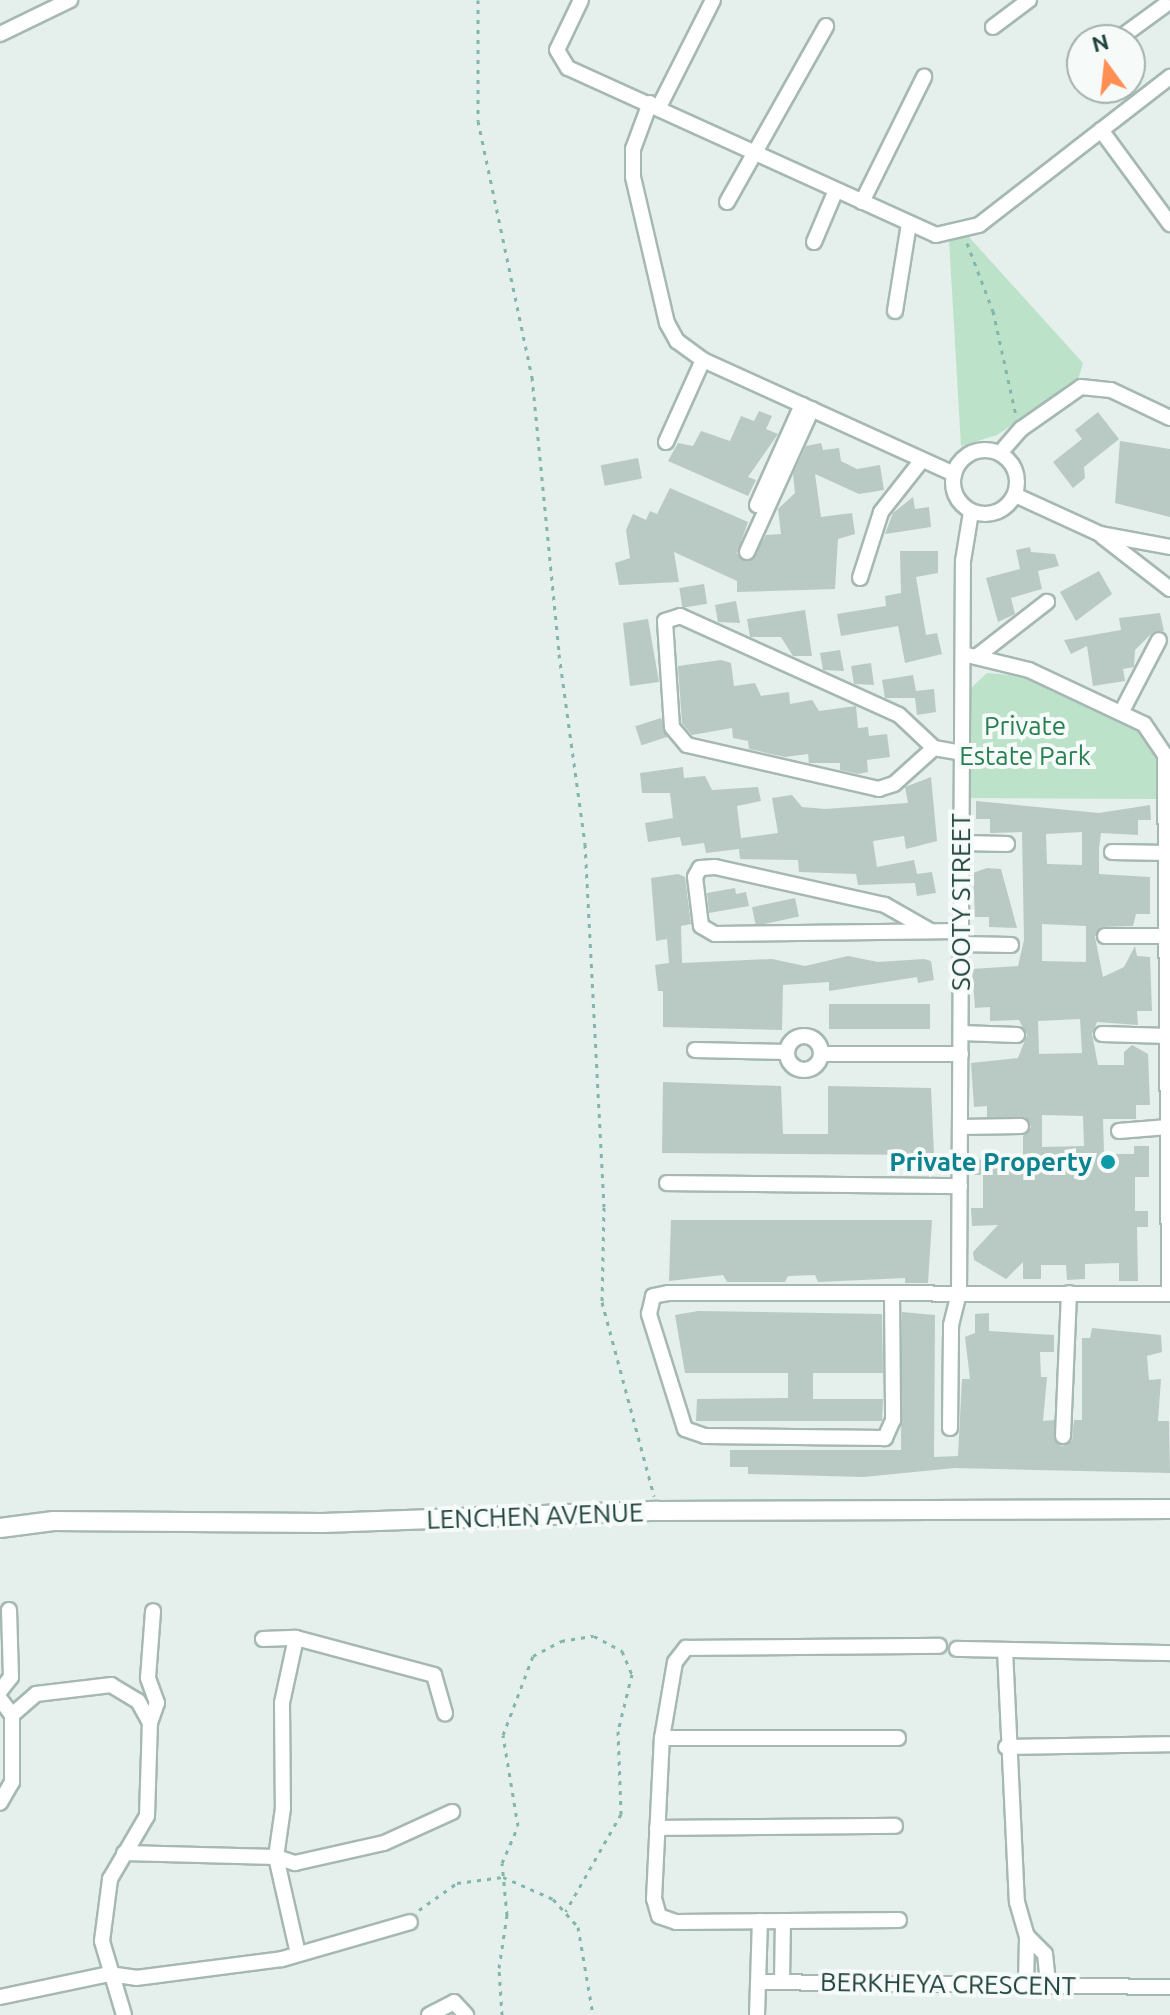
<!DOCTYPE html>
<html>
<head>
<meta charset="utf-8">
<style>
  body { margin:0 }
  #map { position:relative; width:1170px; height:2015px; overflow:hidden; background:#e5efec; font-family:Ubuntu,sans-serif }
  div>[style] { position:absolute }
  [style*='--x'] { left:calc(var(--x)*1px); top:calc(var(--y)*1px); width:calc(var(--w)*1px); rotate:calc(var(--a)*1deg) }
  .green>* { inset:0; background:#bce2ca }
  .building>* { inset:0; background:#b9cac5; transform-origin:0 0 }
  .path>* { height:3px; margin-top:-1.5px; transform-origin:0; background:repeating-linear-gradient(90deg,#82b6ab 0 4px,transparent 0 10px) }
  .roads { filter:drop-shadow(2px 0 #a6b8b4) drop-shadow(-2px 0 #a6b8b4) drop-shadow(0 2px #a6b8b4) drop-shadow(0 -2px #a6b8b4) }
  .minor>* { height:14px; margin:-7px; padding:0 7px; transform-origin:7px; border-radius:7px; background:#fff }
  .minor>.ring { margin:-7px; padding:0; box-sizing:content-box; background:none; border:14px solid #fff; border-radius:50% }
  .secondary>* { height:18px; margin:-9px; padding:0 9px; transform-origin:9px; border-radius:9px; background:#fff }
  .dots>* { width:22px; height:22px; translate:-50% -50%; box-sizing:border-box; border:4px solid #f6fbf9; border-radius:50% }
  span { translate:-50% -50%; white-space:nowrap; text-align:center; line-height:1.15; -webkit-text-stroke:8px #f6fbf9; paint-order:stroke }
  .park-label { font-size:26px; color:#277f52 }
  .street-label { font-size:26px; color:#21433e }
  .culture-label { font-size:26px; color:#0d838f; font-weight:700 }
  .right { translate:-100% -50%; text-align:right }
  .north { position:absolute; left:1066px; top:24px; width:80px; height:80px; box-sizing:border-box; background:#f6fbf9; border:2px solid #a1b1ae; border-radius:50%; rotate:345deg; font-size:22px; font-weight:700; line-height:32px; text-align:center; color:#21433e }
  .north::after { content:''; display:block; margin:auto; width:28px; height:36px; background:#ff8f53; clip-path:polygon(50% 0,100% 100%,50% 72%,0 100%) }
</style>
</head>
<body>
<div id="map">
  <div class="green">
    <i style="clip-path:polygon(968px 236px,1083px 363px,1078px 380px,997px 435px,961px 446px,949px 239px)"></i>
    <i style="clip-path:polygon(987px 673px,1020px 676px,1143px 734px,1157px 760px,1158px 799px,967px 798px,969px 690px)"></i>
  </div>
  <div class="building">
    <i style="clip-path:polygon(759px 411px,772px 416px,766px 429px,778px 434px,748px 477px,756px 480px,748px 496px,668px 461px,678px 443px,693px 446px,701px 431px,730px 441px,741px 416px,754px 421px)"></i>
    <i style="clip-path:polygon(1098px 412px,1119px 439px,1084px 467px,1085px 478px,1073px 488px,1053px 462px,1082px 439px,1075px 430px)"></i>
    <i style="clip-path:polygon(1120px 441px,1170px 449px,1170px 517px,1115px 503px)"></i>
    <i style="clip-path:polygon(821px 443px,823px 450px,839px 448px,841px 461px,857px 469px,880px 465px,884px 490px,859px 494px,815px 474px,821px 517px,852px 513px,855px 534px,838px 539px,835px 589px,737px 592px,737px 581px,674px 552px,679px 582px,619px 585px,615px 563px,630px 558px,626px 530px,633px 514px,646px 520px,650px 511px,657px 514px,670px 488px,748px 522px,737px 554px,752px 560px,766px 535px,781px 534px,778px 509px,795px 493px,793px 474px,806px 446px)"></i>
    <i style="left:638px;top:458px;width:21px;height:38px;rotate:79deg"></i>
    <i style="clip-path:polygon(913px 497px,915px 509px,929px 507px,931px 527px,885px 534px,893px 513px)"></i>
    <i style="clip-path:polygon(1030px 547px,1031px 552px,1055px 554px,1059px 566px,1038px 571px,1042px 589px,1011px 598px,1015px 614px,998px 622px,986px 578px,1020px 569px,1016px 550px)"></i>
    <i style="clip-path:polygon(900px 551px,938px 551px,938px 573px,916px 577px,926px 635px,937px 633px,942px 654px,905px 663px,898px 626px,841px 636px,837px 614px,886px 606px,885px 596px,901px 593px)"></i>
    <i style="clip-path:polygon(1099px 571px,1112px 594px,1076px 621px,1060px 592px)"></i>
    <i style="left:704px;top:584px;width:20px;height:25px;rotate:81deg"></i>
    <i style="clip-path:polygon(736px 601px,740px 623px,718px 622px,715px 605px)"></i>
    <i style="clip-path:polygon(805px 610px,812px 656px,793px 656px,781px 637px,750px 637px,747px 619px)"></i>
    <i style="clip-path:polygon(1160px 613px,1164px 631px,1153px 632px,1135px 650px,1134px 667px,1123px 669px,1125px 681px,1093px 686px,1087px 646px,1071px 654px,1064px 640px,1121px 630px,1119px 618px)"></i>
    <i style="clip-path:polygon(648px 619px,659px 682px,630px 686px,623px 623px)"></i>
    <i style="clip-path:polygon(840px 650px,844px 671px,823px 670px,820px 653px)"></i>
    <i style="clip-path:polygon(721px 660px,731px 663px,734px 686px,755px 683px,761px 696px,789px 692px,790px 704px,812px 700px,819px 711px,856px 706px,858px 728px,868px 727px,869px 736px,887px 734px,890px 757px,867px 760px,868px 772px,858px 774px,840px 770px,840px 763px,809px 763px,808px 754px,785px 757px,749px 749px,748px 741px,733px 738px,732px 728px,692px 735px,682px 723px,678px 666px)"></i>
    <i style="clip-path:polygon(871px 663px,874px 685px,854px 684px,851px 666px)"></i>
    <i style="clip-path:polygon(913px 675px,916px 691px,934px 689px,936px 712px,917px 715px,915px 698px,885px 698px,882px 680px)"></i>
    <i style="left:661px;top:718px;width:20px;height:27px;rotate:72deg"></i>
    <i style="clip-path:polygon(683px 767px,684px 778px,705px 776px,712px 790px,758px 787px,761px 801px,737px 806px,741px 838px,778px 833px,772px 798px,792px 795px,802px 807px,825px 809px,908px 803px,905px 787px,931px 777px,937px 841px,906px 849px,904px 836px,873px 841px,877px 867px,914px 860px,917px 874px,932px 872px,936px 893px,917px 896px,915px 883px,858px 885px,856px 874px,799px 872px,798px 860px,740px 859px,739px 849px,706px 853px,704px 843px,682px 846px,680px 837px,648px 842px,645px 823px,673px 818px,670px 793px,642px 793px,640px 773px)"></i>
    <i style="clip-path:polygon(evenodd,976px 801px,1099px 813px,1150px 805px,1151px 820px,1138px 820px,1138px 835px,1101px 833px,1099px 848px,1099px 874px,1150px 877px,1150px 914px,1136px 914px,1133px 926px,1101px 927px,1095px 937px,1103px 977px,1124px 967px,1135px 946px,1137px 956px,1150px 957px,1152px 1011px,1137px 1011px,1138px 1025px,1097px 1022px,1092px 1034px,1098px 1065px,1124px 1065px,1124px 1052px,1132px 1045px,1148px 1054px,1150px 1105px,1136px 1105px,1136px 1119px,1103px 1119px,1104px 1154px,1134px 1154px,1134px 1146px,1149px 1146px,1149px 1177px,1135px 1177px,1135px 1211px,1148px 1211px,1148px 1227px,1137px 1227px,1138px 1281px,1119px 1281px,1119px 1263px,1085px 1264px,1085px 1279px,1067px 1280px,1066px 1265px,1041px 1265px,1041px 1279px,1023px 1279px,1023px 1262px,1006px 1279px,974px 1260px,973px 1252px,998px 1225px,972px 1226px,971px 1208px,983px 1208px,983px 1175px,973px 1175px,973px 1160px,1023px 1157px,1023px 1136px,1031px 1127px,1025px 1117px,987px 1117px,987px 1106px,974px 1107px,971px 1063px,1018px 1058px,1027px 1035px,1019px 1020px,990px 1021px,990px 1007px,975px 1008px,972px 969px,1018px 966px,1024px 940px,1022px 832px,990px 833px,990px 819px,976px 819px,976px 801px,1082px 832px,1082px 865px,1047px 864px,1046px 834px,1082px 832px,976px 801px,1042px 924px,1086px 926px,1086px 962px,1042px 961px,1042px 924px,976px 801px,1080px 1019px,1082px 1053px,1039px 1054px,1038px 1021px,1080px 1019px,976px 801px,1042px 1115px,1083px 1116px,1084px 1146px,1042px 1147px,1042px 1115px)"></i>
    <i style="clip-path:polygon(987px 868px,1001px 869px,1017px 928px,989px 927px,989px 917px,975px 917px,973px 873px)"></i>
    <i style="clip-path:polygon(678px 874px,685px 877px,691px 924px,681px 926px,682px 963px,772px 959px,805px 966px,848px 956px,878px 962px,924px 959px,931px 961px,934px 980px,918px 983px,917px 977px,829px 991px,829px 982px,783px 985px,782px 1030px,663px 1027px,663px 991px,658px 991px,655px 965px,669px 963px,667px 939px,656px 941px,651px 878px)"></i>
    <i style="clip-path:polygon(735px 888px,736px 894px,746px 892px,749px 906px,709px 913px,707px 893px)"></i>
    <i style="left:795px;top:898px;width:19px;height:44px;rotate:78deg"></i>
    <i style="left:829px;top:1004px;width:101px;height:25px"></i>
    <i style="clip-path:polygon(663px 1082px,781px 1086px,783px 1134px,828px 1134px,828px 1086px,931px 1088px,934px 1155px,662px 1153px)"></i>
    <i style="clip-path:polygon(671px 1220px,932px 1220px,928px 1283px,905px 1283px,905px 1278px,818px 1282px,815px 1275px,788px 1276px,785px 1282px,727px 1282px,723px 1275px,669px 1281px)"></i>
    <i style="clip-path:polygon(698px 1311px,882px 1314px,883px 1373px,813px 1373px,813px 1399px,883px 1399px,882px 1421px,696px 1421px,697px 1399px,788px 1398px,788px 1373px,685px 1373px,675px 1315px)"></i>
    <i style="clip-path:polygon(902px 1312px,935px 1315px,934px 1457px,958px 1456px,962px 1379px,970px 1379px,965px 1337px,975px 1333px,975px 1314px,989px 1313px,989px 1331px,1054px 1335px,1054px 1352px,1040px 1352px,1041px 1377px,1047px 1377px,1043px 1421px,1054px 1420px,1054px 1440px,1062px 1446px,1072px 1441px,1074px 1420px,1082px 1420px,1082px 1338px,1090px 1338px,1092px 1328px,1161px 1335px,1162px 1352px,1147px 1356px,1149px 1380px,1161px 1379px,1158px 1421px,1169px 1421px,1170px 1473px,955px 1468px,863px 1477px,748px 1474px,748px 1467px,730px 1467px,730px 1450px,901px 1450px)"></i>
  </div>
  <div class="path">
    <i style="--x:478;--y:0;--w:121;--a:90"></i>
    <i style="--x:478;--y:121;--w:262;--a:78.1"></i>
    <i style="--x:532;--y:377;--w:278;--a:84.4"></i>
    <i style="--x:559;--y:654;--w:192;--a:82.2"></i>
    <i style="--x:585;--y:844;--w:363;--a:87"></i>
    <i style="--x:604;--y:1207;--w:95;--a:91.2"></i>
    <i style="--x:602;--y:1302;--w:201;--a:75"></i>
    <i style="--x:967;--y:243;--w:73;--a:69.1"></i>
    <i style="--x:993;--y:311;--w:107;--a:77.6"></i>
    <i style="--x:419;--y:1910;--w:47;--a:-35.4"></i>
    <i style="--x:457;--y:1883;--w:46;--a:-7.4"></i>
    <i style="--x:503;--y:1877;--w:55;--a:23.7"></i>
    <i style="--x:553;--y:1899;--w:38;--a:48"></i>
    <i style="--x:578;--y:1927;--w:89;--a:80.3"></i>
    <i style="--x:502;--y:2015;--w:47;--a:-93.7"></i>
    <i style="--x:499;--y:1968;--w:54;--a:-81.4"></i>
    <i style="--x:507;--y:1915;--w:52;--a:-95.5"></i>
    <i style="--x:502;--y:1863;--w:40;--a:-66.6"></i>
    <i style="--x:518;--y:1826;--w:92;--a:-99.4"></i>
    <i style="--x:503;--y:1735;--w:85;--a:-69.2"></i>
    <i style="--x:533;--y:1656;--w:32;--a:-28"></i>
    <i style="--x:561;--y:1641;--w:33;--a:-9"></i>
    <i style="--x:594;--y:1636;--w:32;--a:28"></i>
    <i style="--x:622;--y:1651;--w:25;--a:67"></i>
    <i style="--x:632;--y:1674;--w:59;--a:103.8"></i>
    <i style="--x:618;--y:1731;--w:83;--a:87.9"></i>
    <i style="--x:621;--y:1814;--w:112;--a:119.6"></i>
  </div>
  <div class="roads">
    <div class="minor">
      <i style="--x:581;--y:0;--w:55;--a:115.6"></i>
      <i style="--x:557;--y:50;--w:21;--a:59"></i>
      <i style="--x:568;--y:68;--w:404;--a:24.4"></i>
      <i style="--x:936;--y:235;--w:44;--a:-13.1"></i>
      <i style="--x:979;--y:225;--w:242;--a:-37.8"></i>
      <i style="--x:993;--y:27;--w:45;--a:-36.9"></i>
      <i style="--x:0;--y:34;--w:78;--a:-25.9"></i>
      <i style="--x:1117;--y:40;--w:59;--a:-36.1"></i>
      <i style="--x:1077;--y:69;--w:6;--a:-31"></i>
      <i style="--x:650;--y:103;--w:49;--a:110.3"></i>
      <i style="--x:633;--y:149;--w:28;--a:90"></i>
      <i style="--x:633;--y:177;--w:150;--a:76.9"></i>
      <i style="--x:667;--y:323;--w:21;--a:61"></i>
      <i style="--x:677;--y:341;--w:32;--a:36"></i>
      <i style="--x:703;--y:360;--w:276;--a:24.4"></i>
      <i style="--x:659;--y:107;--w:120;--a:-63.2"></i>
      <i style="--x:1101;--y:130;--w:117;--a:53.7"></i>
      <i style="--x:727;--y:202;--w:202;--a:-60.6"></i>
      <i style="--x:862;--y:202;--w:140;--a:-63.6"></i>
      <i style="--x:814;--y:242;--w:56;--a:-67.1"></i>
      <i style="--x:895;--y:311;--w:88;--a:-80.9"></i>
      <i style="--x:666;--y:442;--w:90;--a:-65.7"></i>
      <i class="ring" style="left:953px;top:450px;width:50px;height:50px"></i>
      <i style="--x:1000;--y:453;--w:32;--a:-49"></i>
      <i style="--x:1021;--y:429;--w:73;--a:-35"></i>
      <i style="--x:1081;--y:387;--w:30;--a:6"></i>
      <i style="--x:1111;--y:390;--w:65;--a:25.4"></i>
      <i style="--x:1015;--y:495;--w:94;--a:24.6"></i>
      <i style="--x:1100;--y:534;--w:71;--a:10.5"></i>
      <i style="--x:757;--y:505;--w:110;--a:-65.8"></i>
      <i style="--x:1103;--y:537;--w:85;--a:37.8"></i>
      <i style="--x:747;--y:552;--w:157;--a:-65.6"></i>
      <i style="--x:860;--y:578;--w:69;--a:-72.3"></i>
      <i style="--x:881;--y:512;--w:66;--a:-51.7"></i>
      <i style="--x:963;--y:654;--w:68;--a:13.6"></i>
      <i style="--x:1029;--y:670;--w:127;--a:25.2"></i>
      <i style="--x:1144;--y:724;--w:37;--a:56"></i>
      <i style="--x:1165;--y:755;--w:539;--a:89.57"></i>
      <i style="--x:976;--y:657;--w:90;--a:-37.8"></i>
      <i style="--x:1121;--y:713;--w:82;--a:-62.5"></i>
      <i style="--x:934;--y:748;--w:54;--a:138"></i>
      <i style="--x:894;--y:784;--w:16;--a:162"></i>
      <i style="--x:879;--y:789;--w:197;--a:-167.1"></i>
      <i style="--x:687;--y:745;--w:23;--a:-130"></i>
      <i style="--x:672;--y:727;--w:106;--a:-93.8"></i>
      <i style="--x:665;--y:621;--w:16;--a:-18"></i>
      <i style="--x:680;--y:616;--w:240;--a:24.3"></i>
      <i style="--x:899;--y:715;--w:48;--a:43.3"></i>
      <i style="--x:934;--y:748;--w:28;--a:10"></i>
      <i style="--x:962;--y:843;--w:45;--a:1.3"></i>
      <i style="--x:1112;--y:852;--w:55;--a:1"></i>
      <i style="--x:929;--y:930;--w:51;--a:-150.4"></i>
      <i style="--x:885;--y:905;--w:174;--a:-167.4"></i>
      <i style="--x:715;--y:867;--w:15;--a:176"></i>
      <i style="--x:700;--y:868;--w:10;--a:119"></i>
      <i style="--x:695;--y:877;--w:49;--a:83"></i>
      <i style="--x:701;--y:926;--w:16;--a:30"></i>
      <i style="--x:715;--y:934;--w:246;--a:-0.7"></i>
      <i style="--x:1105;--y:936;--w:62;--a:0"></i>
      <i style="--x:961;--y:944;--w:50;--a:1.1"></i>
      <i style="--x:961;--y:1033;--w:56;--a:2"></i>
      <i style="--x:1102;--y:1034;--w:66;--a:1.7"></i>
      <i class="ring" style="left:787px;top:1036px;width:20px;height:20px"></i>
      <i style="--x:695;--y:1050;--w:92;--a:1.2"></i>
      <i style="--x:821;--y:1054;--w:140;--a:0"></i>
      <i style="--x:960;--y:1127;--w:61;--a:-0.9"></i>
      <i style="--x:1119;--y:1131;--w:49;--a:-4.7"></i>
      <i style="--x:667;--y:1183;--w:293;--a:0.6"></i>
      <i style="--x:892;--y:1294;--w:126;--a:89.5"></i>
      <i style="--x:893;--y:1420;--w:20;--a:114"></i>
      <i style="--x:885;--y:1438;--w:180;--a:-179.4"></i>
      <i style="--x:705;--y:1436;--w:21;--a:-161"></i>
      <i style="--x:685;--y:1429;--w:121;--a:-107.4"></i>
      <i style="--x:649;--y:1314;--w:18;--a:-77"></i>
      <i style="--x:653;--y:1296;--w:15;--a:-11"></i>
      <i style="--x:668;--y:1293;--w:502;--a:0.11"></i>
      <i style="--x:950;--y:1428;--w:103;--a:-89.4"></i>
      <i style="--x:951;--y:1325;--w:33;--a:-76"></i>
      <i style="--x:959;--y:1293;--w:732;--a:-89.69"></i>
      <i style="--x:963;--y:561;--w:50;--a:-80.7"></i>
      <i style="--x:1063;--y:1436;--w:143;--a:-87.6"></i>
      <i style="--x:296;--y:1638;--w:66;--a:102.2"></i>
      <i style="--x:282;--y:1703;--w:105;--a:89.5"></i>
      <i style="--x:283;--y:1808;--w:49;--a:98.1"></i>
      <i style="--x:276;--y:1857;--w:99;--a:77.2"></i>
      <i style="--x:263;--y:1639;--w:33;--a:-2"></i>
      <i style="--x:296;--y:1638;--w:143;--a:15"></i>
      <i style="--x:434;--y:1675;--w:40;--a:74"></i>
      <i style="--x:957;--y:1649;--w:213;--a:1.1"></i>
      <i style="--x:1005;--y:1650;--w:252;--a:87.3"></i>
      <i style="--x:1017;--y:1902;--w:35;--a:74"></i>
      <i style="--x:1027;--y:1936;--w:25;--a:45"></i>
      <i style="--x:1045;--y:1954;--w:31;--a:84"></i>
      <i style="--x:0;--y:1691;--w:18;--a:-52"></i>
      <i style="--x:11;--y:1677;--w:67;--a:-91.7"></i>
      <i style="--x:0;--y:1699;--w:20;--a:53"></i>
      <i style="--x:12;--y:1715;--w:67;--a:90"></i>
      <i style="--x:12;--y:1782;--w:24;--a:120"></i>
      <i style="--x:12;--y:1715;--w:32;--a:-41"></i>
      <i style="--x:36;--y:1694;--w:76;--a:-6.8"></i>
      <i style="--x:111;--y:1685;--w:31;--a:31"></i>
      <i style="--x:138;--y:1701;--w:25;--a:61"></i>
      <i style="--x:662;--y:1738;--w:236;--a:0"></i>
      <i style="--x:1006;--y:1747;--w:164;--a:-1"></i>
      <i style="--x:657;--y:1828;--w:238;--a:-0.5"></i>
      <i style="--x:124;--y:1853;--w:152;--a:1.5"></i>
      <i style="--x:276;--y:1857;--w:20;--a:18"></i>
      <i style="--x:295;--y:1863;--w:91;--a:-12.7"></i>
      <i style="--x:384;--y:1843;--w:75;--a:-24.5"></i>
      <i style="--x:899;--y:1920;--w:223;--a:179.5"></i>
      <i style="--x:676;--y:1922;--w:18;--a:-161"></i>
      <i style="--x:659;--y:1916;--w:18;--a:-106"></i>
      <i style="--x:654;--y:1899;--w:161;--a:-87.2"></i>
      <i style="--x:662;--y:1738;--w:77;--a:-80.3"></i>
      <i style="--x:675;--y:1662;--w:18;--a:-52"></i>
      <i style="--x:686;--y:1648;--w:253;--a:-0.5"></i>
      <i style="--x:759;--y:1982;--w:411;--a:0.7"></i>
      <i style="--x:782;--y:1982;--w:61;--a:-89.1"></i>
      <i style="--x:1026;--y:1985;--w:49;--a:-88.8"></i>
      <i style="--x:0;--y:1997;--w:111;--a:-11.9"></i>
      <i style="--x:109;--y:1974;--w:27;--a:8"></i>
      <i style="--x:136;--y:1978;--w:147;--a:-7.4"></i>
      <i style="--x:282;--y:1959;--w:133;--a:-16.1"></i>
      <i style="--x:124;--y:2015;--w:77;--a:-106.6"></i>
      <i style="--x:102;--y:1941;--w:63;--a:-82.6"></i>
      <i style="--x:110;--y:1879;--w:73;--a:-59.6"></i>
      <i style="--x:147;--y:1816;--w:93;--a:-88.2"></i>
      <i style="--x:150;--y:1723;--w:21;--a:-71"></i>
      <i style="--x:157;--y:1703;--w:27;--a:-110"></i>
      <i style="--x:148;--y:1678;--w:67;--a:-85.7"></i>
      <i style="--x:429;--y:2015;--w:28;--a:-27"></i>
      <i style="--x:454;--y:2002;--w:18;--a:47"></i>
      <i style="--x:757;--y:2015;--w:94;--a:-88.2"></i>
    </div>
    <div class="secondary">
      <i style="--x:0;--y:1528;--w:54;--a:-7.4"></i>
      <i style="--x:54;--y:1521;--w:269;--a:0.4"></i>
      <i style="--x:323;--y:1523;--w:335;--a:-2.1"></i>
      <i style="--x:658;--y:1511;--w:512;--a:-0.22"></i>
    </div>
  </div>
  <div class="dots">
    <i style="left:1108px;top:1162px;background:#0f9aa8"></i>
  </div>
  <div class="park-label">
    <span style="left:1025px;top:741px">Private<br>Estate Park</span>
  </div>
  <div class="street-label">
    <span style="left:961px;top:902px;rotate:-90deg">SOOTY STREET</span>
    <span style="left:535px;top:1516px;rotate:-2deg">LENCHEN AVENUE</span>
    <span style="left:948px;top:1984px;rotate:1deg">BERKHEYA CRESCENT</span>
  </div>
  <div class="culture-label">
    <span class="right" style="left:1092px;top:1162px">Private Property</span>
  </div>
  <div class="north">N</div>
</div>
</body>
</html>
